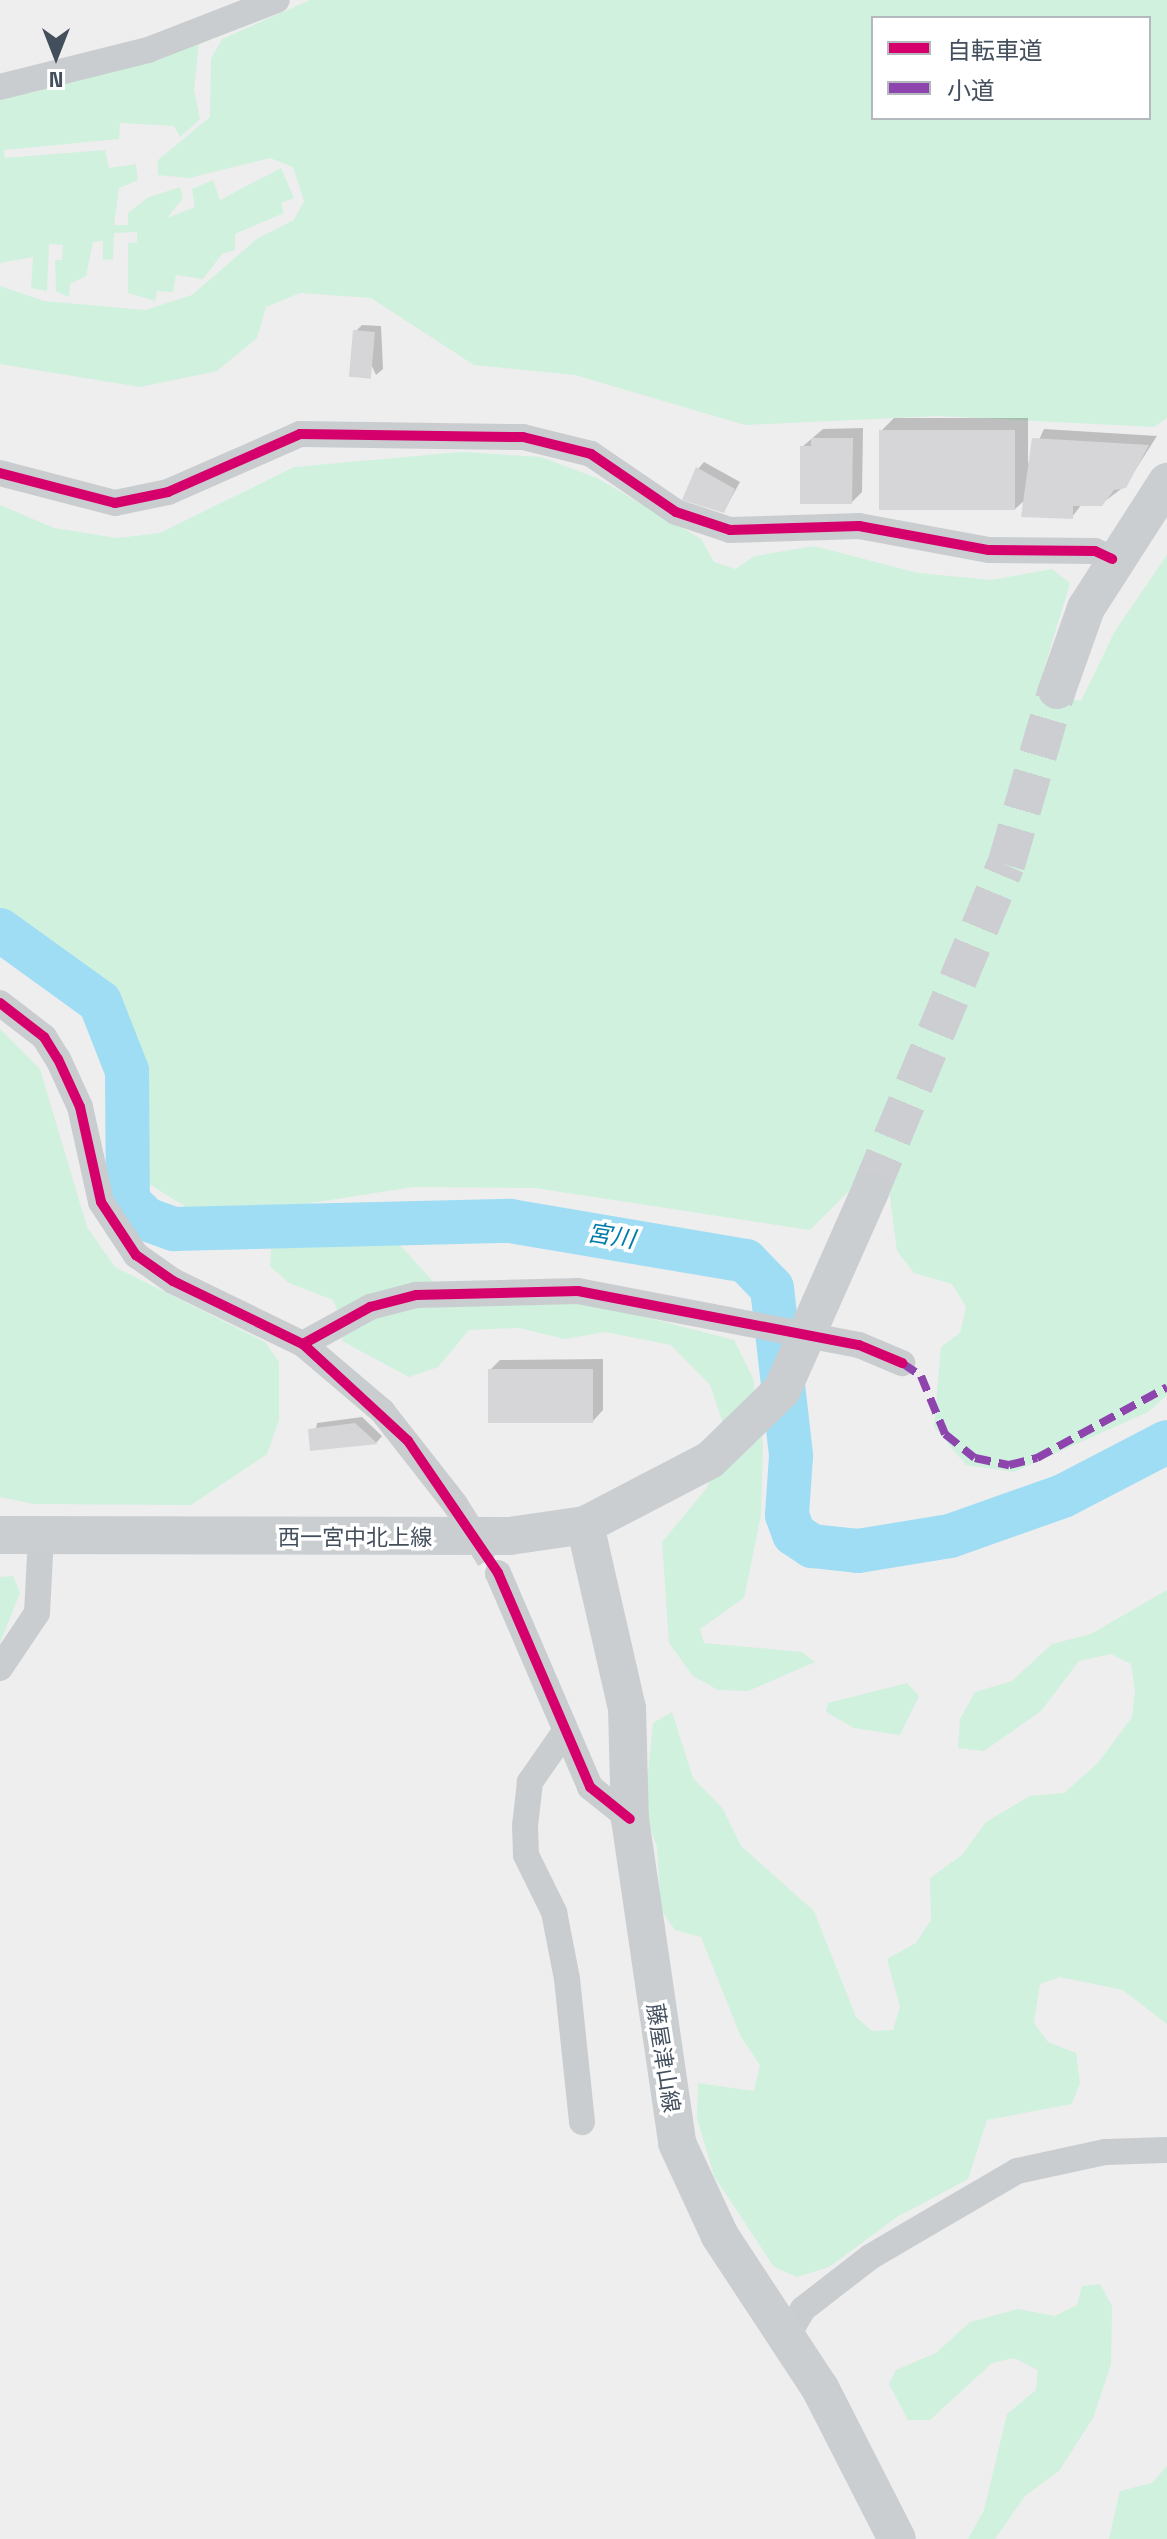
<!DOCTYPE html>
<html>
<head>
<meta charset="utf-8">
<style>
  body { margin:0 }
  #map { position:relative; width:1167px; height:2539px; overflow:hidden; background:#efeeee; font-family:"Space Grotesk","Noto Sans JP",sans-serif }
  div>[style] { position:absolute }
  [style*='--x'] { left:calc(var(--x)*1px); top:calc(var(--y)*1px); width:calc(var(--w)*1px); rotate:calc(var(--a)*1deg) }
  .green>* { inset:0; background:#cff1de }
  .shadow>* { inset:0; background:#0003 }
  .river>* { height:44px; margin:-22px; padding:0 22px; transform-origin:22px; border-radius:22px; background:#9fddf4 }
  .building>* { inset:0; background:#d6d6d9; transform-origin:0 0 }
  .minor-tunnel>* { height:26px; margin-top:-13px; transform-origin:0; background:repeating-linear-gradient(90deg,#cdced1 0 26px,transparent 0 39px) }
  .secondary-tunnel>* { height:38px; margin-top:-19px; transform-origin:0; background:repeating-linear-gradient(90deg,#cdced1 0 38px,transparent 0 57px) }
  .minor>* { height:26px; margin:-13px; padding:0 13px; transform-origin:13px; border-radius:13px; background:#cacdcf }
  .secondary>* { height:38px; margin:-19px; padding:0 19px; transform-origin:19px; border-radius:19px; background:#caced1 }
  .secondary-bridge>* { height:38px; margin:-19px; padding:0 19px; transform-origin:19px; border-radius:19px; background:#caced1 }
  .quiet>* { height:8px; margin-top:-4px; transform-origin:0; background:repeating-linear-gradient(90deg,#8e44ad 0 16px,transparent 0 24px) }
  .cycleway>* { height:10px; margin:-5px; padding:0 5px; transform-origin:5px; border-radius:5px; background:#d6006c }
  span { translate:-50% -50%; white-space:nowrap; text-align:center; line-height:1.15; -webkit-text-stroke:7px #fff; paint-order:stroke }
  .street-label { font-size:22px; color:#434f5d }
  .water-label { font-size:24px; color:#017dab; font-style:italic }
  .legend { position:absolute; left:871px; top:16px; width:280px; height:104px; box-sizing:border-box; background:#fff; border:2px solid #b4b9be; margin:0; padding:10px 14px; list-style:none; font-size:24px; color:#434f5d }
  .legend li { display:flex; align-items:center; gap:16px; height:40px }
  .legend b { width:40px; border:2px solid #b4b9be }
  .north { position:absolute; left:16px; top:16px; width:80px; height:80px; -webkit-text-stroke:6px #fff; paint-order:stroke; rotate:180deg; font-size:22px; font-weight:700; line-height:32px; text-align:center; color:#434f5d }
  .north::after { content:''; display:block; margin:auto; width:28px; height:36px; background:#434f5d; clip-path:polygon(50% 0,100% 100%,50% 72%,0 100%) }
</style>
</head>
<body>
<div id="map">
  <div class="green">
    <i style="clip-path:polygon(evenodd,310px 0,1167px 0,1167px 418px,1154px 427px,938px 416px,745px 425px,575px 375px,474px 365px,371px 298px,300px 293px,266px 307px,257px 338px,217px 371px,140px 387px,0 364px,0 286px,44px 301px,145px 310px,192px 295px,258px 238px,294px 220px,304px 201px,293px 167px,270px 158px,189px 178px,158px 175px,158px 160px,210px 117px,211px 59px,222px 39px,310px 0,873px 18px,1149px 18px,1149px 118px,873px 118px,873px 18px)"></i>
    <i style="clip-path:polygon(199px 41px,194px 90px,200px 119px,180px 137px,174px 126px,120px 123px,119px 139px,4px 150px,5px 158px,105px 150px,109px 168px,136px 164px,138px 180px,119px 188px,114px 225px,128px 225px,128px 213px,147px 198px,180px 187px,183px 198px,167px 218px,195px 207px,192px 189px,213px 180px,220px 200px,281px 168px,294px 198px,281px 203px,284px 213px,235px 234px,235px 250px,222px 254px,203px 279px,176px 275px,173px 292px,157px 291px,155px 301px,128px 293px,128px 243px,137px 242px,137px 232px,114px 233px,113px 259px,103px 260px,103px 241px,93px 242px,86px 276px,70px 284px,69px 297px,56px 291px,55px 260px,62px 260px,63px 245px,49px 244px,47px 291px,31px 288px,33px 257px,0 263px,0 94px,32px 93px)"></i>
    <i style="clip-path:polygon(461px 452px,541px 457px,597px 478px,701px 539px,714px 562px,735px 569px,755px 556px,814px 546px,918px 573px,991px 580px,1052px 569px,1070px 583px,1037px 692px,1081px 701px,1115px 631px,1167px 555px,1167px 1395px,1148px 1412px,1014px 1472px,966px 1465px,934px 1427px,941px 1347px,960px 1333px,966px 1307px,952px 1284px,914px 1273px,897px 1251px,889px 1190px,858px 1182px,810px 1230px,535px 1188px,413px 1187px,305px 1204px,186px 1207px,144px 1181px,131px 1030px,27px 930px,0 916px,0 505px,54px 528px,117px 538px,160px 533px,294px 467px)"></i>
    <i style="clip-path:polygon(0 1029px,40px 1069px,87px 1227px,115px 1267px,265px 1342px,279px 1362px,279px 1420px,267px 1454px,191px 1505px,34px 1504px,0 1497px)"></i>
    <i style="clip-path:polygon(368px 1234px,399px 1244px,449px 1299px,575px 1299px,734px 1340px,753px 1378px,763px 1444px,761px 1515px,744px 1598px,700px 1629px,704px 1643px,802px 1652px,815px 1662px,748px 1691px,718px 1690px,693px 1676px,669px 1643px,662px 1542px,707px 1488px,723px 1423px,710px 1385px,671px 1345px,605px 1332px,565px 1339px,519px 1328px,469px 1330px,438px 1367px,409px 1377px,342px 1341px,345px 1329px,333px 1300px,289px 1283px,270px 1266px,271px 1248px)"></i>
    <i style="clip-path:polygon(13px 1576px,20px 1593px,0 1643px,0 1577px)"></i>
    <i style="clip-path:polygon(1167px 1590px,1167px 2024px,1123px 1990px,1060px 1977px,1040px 1984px,1034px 2023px,1048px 2042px,1076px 2053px,1080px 2083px,1072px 2104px,987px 2120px,968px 2179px,897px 2217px,829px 2267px,797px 2277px,774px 2267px,714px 2176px,697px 2118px,698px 2083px,754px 2091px,760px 2065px,741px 2037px,701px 1937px,675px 1930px,661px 1910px,657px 1847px,644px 1810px,653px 1723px,672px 1712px,693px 1778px,723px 1809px,741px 1846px,814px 1911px,856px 2017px,872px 2031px,893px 2030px,900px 2007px,887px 1959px,916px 1943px,931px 1920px,930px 1878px,962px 1855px,986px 1822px,1030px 1796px,1064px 1793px,1098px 1763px,1132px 1717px,1135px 1691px,1131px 1664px,1111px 1654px,1079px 1661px,1041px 1711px,984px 1751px,958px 1748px,960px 1719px,975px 1692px,1012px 1681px,1052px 1644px,1091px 1634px)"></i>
    <i style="clip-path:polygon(907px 1683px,919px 1696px,900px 1735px,854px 1728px,826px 1712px,828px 1703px)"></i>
    <i style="clip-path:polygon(1100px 2284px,1112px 2306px,1111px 2364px,1093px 2418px,1059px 2471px,1025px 2496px,995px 2539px,968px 2539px,984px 2510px,1007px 2414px,1036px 2390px,1038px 2370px,1014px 2358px,992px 2363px,930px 2420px,908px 2420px,889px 2384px,896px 2370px,936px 2353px,970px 2322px,1018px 2309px,1055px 2316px,1077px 2305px,1082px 2286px)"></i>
    <i style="clip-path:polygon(1167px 2466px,1167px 2539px,1109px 2539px,1120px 2491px,1152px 2483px)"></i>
  </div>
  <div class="shadow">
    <i style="clip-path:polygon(362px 325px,381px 326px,383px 369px,376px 375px,356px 331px)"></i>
    <i style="clip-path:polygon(894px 418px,1028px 418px,1028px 464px,1044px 429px,1157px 436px,1125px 486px,1101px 504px,1082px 504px,1072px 517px,1026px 499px,1014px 510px,881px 431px)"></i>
    <i style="clip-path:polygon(863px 428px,862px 492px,852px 502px,802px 447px,823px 429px)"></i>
    <i style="clip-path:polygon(704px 462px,740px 482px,724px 511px,698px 469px)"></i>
    <i style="clip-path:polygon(603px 1359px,603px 1410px,593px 1421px,490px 1370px,500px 1360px)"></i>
    <i style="clip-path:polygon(362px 1417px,382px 1436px,377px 1442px,312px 1449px,317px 1423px)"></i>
  </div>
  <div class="river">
    <i style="--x:0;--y:930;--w:123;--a:35.8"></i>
    <i style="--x:100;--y:1002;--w:74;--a:68.6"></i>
    <i style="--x:127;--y:1071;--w:130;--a:89.6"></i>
    <i style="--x:128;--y:1201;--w:25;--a:45"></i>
    <i style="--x:146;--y:1219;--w:30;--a:20"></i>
    <i style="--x:174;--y:1229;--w:336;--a:-1.4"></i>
    <i style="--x:510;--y:1221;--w:239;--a:9.6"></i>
    <i style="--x:746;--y:1261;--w:37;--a:46"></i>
    <i style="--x:772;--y:1288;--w:169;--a:83.5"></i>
    <i style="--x:791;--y:1456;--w:59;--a:93.9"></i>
    <i style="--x:787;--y:1515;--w:20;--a:70"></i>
    <i style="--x:794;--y:1534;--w:22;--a:34"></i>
    <i style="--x:812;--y:1546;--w:46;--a:6.2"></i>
    <i style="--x:858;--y:1551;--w:93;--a:-9.3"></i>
    <i style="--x:950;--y:1536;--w:120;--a:-19.5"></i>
    <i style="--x:1063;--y:1496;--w:117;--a:-27.4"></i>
  </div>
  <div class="building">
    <i style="left:353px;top:330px;width:22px;height:47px;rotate:5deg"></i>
    <i style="left:879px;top:430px;width:136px;height:80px"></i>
    <i style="clip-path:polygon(811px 438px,853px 438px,852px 504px,800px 504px,800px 446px,811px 446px)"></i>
    <i style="clip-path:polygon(1032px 438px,1149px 445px,1126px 488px,1114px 490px,1102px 506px,1073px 506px,1073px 519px,1021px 517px)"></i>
    <i style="clip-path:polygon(696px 467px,735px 489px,724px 513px,682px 500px)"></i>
    <i style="left:488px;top:1369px;width:105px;height:54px"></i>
    <i style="clip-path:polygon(355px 1423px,378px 1444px,310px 1451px,308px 1429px)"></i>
  </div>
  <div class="minor-tunnel">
    <i style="--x:455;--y:1504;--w:81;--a:58.1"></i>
  </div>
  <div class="secondary-tunnel">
    <i style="--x:870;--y:1191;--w:353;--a:-67.4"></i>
    <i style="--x:1006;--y:865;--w:182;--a:-73.8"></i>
  </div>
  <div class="minor">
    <i style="--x:0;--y:87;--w:153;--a:-14"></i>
    <i style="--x:148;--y:50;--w:138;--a:-21.2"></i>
    <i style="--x:0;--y:473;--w:119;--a:14.6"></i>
    <i style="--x:115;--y:503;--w:54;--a:-11.7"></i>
    <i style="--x:168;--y:492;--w:144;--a:-23.7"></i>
    <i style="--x:300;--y:434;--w:223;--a:0.8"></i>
    <i style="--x:523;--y:437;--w:70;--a:14"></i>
    <i style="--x:591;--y:454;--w:103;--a:34.3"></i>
    <i style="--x:676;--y:512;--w:57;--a:18.4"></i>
    <i style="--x:730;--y:530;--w:129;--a:-1.8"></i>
    <i style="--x:859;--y:526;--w:132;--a:10.5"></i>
    <i style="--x:989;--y:550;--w:106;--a:0.5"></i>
    <i style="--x:1095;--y:551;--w:19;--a:25"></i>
    <i style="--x:0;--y:1003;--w:56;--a:37.7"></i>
    <i style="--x:44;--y:1037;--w:26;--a:58"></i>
    <i style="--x:58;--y:1059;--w:53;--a:65.4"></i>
    <i style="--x:80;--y:1107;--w:97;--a:77.5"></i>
    <i style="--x:101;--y:1202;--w:64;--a:56.6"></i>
    <i style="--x:136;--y:1255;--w:45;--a:35.1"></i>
    <i style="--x:173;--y:1281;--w:144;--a:25.9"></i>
    <i style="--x:303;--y:1344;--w:104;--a:40.3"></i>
    <i style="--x:382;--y:1411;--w:118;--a:51.9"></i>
    <i style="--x:303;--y:1344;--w:77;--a:-28.9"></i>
    <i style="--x:370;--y:1307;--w:48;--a:-14.6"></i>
    <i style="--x:416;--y:1295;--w:162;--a:-1.4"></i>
    <i style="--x:578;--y:1291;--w:286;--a:10.9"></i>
    <i style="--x:859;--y:1345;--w:47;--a:22.7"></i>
    <i style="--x:498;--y:1573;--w:233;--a:66.7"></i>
    <i style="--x:590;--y:1787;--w:51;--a:38.7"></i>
    <i style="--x:0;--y:1668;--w:66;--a:-56.1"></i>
    <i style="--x:37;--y:1613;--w:77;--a:-87"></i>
    <i style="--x:564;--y:1733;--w:60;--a:124.8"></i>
    <i style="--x:530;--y:1782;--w:44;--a:96.5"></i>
    <i style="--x:525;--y:1826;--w:29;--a:88"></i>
    <i style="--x:526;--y:1855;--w:64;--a:63.8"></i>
    <i style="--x:554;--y:1912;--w:68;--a:79"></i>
    <i style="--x:567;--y:1979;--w:144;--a:84"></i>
    <i style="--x:788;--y:2335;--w:30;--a:-60"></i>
    <i style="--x:803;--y:2309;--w:85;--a:-37.8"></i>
    <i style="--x:870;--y:2257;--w:170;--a:-30.3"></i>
    <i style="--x:1017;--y:2171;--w:90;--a:-12.2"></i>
    <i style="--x:1105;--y:2152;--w:62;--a:-1.8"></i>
  </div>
  <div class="secondary">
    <i style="--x:1057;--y:690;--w:87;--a:-70.5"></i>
    <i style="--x:1086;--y:608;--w:150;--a:-57.3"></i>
    <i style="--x:585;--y:1525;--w:188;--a:77.1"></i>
    <i style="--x:627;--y:1708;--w:111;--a:88.5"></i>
    <i style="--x:630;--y:1819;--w:327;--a:81.7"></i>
    <i style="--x:677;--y:2143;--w:102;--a:65.2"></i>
    <i style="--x:720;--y:2236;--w:182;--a:56.7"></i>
    <i style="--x:820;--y:2388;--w:169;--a:63"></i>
    <i style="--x:0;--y:1535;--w:510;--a:0.11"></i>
    <i style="--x:510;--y:1536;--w:76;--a:-8.3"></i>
    <i style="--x:585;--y:1525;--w:141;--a:-27.5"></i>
  </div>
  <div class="secondary-bridge">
    <i style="--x:710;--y:1460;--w:100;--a:-44.2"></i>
    <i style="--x:782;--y:1390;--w:218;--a:-66.1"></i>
  </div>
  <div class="quiet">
    <i style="--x:902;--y:1363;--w:23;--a:34"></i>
    <i style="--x:921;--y:1376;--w:63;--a:67.5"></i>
    <i style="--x:945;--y:1434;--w:38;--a:39"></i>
    <i style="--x:975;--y:1458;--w:35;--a:12"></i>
    <i style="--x:1009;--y:1465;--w:29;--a:-14"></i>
    <i style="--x:1037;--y:1458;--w:148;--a:-28.6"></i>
  </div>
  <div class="cycleway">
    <i style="--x:0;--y:473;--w:119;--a:14.6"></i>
    <i style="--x:115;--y:503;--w:54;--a:-11.7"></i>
    <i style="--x:168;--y:492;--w:144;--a:-23.7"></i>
    <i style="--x:300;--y:434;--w:223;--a:0.8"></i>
    <i style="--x:523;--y:437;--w:70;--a:14"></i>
    <i style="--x:591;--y:454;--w:103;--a:34.3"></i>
    <i style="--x:676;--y:512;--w:57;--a:18.4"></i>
    <i style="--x:730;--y:530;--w:129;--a:-1.8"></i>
    <i style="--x:859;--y:526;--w:132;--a:10.5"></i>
    <i style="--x:989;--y:550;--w:106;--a:0.5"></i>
    <i style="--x:1095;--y:551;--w:19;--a:25"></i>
    <i style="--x:0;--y:1003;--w:56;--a:37.7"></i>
    <i style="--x:44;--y:1037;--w:26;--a:58"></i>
    <i style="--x:58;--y:1059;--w:53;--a:65.4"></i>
    <i style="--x:80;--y:1107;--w:97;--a:77.5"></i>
    <i style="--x:101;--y:1202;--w:64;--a:56.6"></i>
    <i style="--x:136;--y:1255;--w:45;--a:35.1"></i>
    <i style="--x:173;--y:1281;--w:144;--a:25.9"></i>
    <i style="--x:303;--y:1344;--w:143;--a:42.7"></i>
    <i style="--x:408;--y:1441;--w:160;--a:55.7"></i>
    <i style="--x:498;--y:1573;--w:233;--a:66.7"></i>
    <i style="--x:590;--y:1787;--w:51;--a:38.7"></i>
    <i style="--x:303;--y:1344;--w:77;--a:-28.9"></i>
    <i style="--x:370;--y:1307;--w:48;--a:-14.6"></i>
    <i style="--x:416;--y:1295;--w:162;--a:-1.4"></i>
    <i style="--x:578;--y:1291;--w:286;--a:10.9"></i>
    <i style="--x:859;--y:1345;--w:47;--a:22.7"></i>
  </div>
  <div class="street-label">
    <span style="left:355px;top:1538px">西一宮中北上線</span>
    <span style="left:663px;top:2058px;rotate:81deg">藤屋津山線</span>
  </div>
  <div class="water-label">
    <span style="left:611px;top:1236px;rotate:9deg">宮川</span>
  </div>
  <ul class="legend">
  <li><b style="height:10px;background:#d6006c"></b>自転車道</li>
  <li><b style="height:10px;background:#8e44ad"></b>小道</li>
  </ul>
  <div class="north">N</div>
</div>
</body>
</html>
